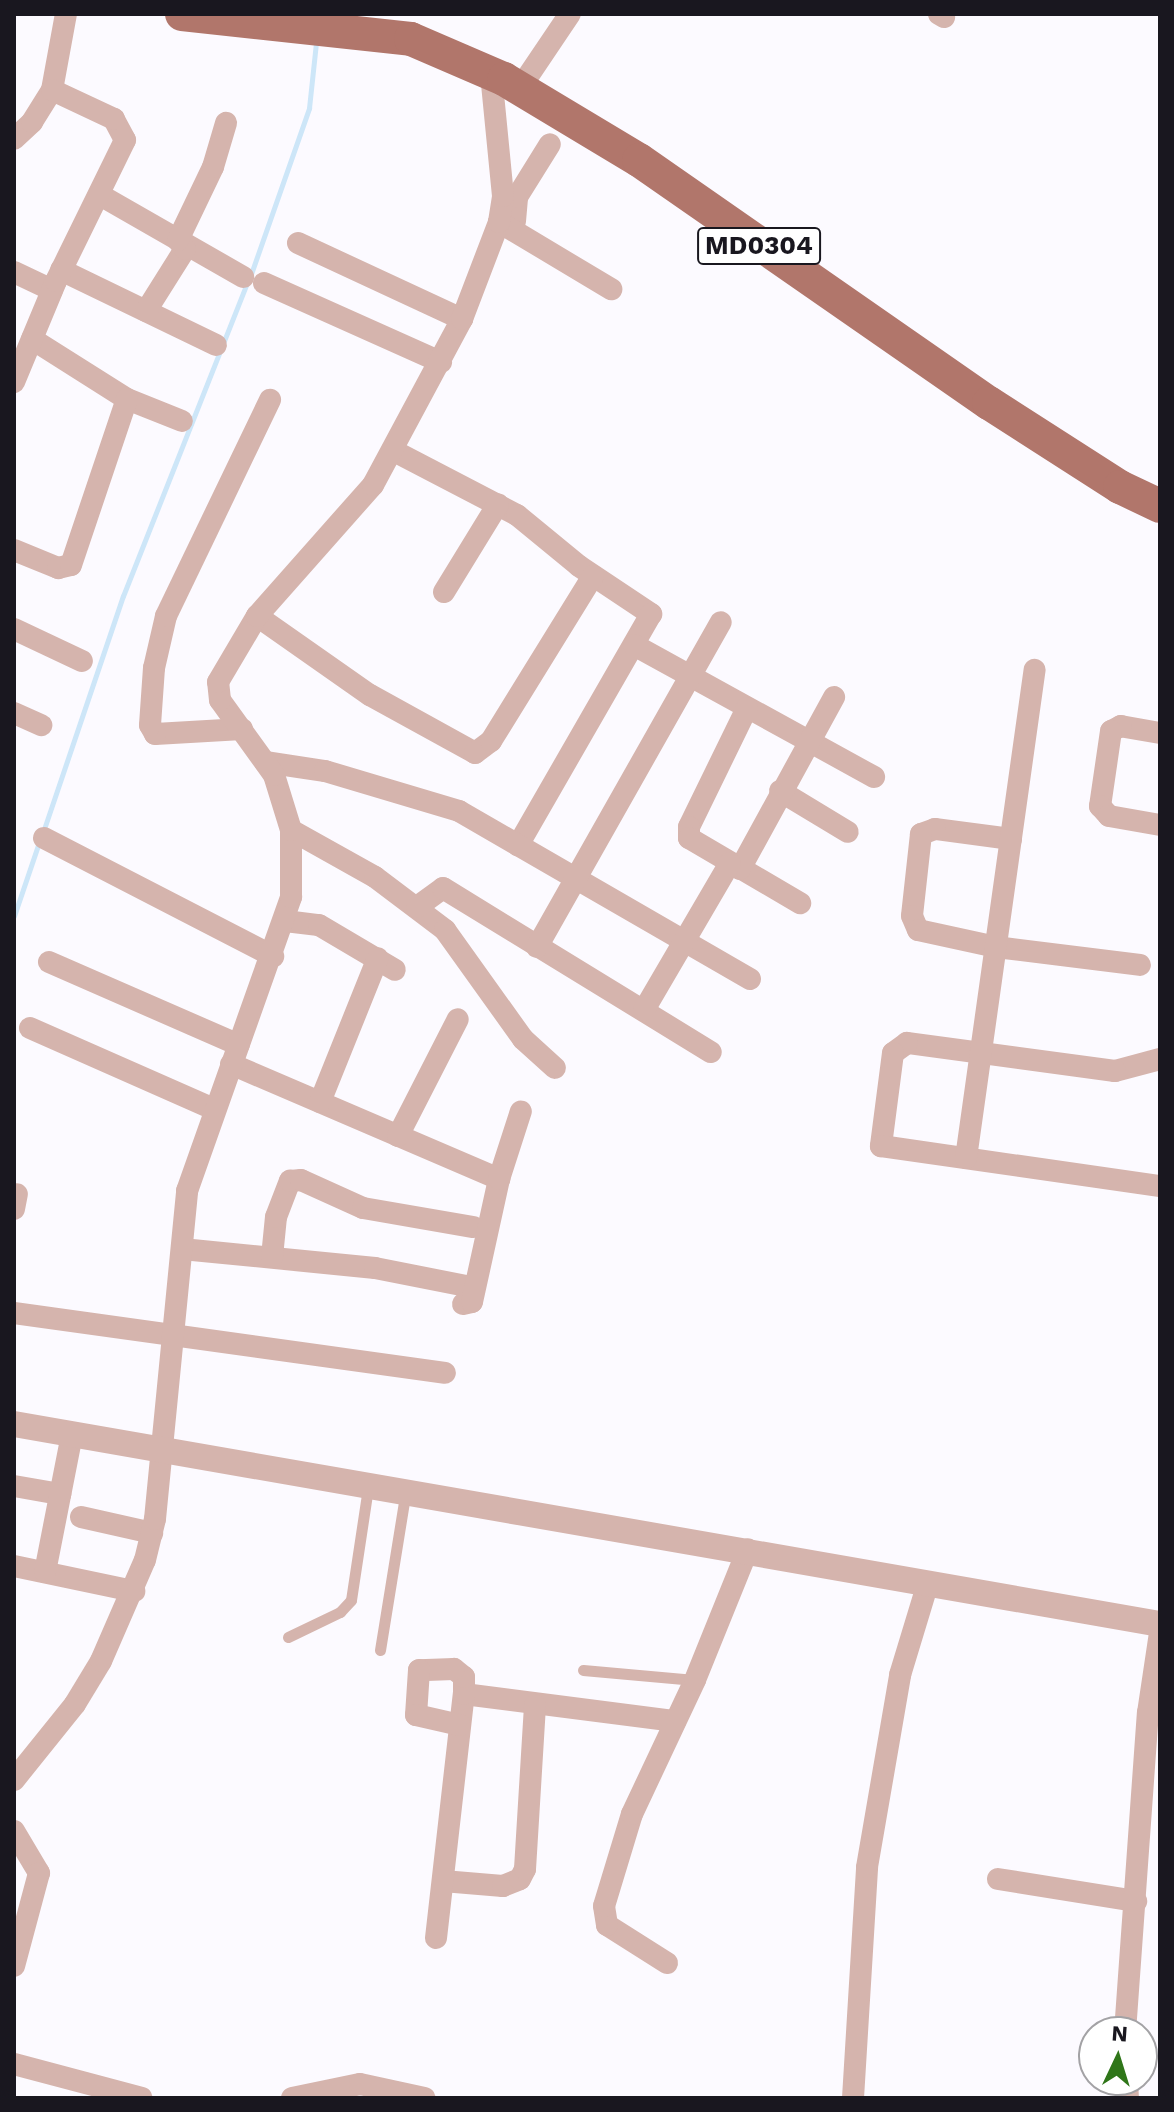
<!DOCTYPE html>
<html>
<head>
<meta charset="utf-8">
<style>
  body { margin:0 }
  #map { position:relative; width:1174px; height:2112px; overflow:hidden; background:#fcfaff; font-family:"Work Sans",sans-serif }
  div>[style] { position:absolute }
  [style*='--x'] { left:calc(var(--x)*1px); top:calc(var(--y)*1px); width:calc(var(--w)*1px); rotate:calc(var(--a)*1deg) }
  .stream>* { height:5px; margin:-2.5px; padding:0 2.5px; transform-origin:2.5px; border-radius:2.5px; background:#cde6f8 }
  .service>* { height:11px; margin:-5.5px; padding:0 5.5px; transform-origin:5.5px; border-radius:5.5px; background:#d5b4ad }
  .minor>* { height:22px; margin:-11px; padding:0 11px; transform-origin:11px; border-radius:11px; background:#d5b4ad }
  .tertiary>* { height:26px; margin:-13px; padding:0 13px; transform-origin:13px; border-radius:13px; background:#d5b4ad }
  .primary>* { height:34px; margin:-17px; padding:0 17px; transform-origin:17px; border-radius:17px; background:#b1766b }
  span { translate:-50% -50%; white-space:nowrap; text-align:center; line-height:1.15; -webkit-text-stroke:8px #fff; paint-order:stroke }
  .shield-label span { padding:2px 6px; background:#fff; border:2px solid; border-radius:6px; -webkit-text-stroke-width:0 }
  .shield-label { font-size:26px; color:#19171f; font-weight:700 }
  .frame { position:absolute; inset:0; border:16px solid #19171f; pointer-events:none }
  .north { position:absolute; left:1078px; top:2016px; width:80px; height:80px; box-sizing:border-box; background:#fff; border:2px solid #a3a2a5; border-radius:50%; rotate:4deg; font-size:22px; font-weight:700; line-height:32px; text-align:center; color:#19171f }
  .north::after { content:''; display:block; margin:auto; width:28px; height:36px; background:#2f7619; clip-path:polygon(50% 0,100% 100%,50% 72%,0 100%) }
</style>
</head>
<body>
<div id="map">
  <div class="stream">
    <i style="--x:251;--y:274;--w:176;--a:-70.7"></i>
    <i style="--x:309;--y:108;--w:66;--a:-83.9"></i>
    <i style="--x:43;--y:832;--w:249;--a:-71.3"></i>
    <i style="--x:123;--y:596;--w:337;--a:-68.4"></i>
    <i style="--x:14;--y:916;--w:78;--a:-71.3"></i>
  </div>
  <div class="service">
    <i style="--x:288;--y:1637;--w:58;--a:-25.7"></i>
    <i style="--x:340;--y:1612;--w:16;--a:-47"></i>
    <i style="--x:351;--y:1600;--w:114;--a:-81.4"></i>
    <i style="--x:380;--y:1650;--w:162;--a:-80.8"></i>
    <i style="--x:583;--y:1670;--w:112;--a:5.1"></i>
  </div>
  <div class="minor">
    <i style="--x:939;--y:14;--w:6;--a:31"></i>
    <i style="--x:520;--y:88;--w:89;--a:-56"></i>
    <i style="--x:14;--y:139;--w:25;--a:-43"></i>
    <i style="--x:32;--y:122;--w:38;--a:-58"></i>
    <i style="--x:52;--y:90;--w:77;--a:-79.6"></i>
    <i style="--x:100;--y:195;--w:165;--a:29.8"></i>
    <i style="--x:515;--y:221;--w:24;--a:-85"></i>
    <i style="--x:517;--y:197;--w:62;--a:-58.1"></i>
    <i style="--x:499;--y:222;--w:131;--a:30.9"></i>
    <i style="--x:298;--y:243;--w:181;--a:24.9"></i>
    <i style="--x:61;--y:270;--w:172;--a:25.8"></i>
    <i style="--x:14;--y:272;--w:42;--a:25.3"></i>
    <i style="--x:264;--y:283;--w:194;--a:24.1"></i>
    <i style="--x:146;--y:311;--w:73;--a:-57.8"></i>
    <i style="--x:185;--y:249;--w:11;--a:-128"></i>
    <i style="--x:178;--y:240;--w:81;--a:-64.4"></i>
    <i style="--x:213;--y:167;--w:46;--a:-73.5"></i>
    <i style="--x:32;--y:339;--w:112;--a:32.3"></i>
    <i style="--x:127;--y:399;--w:59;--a:21.8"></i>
    <i style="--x:14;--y:382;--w:109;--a:-67.4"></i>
    <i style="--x:56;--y:281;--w:157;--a:-63.9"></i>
    <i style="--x:125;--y:140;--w:24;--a:-118"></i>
    <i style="--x:114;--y:119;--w:68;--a:-154.9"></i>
    <i style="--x:394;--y:451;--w:139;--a:27.5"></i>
    <i style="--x:517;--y:515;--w:80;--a:39.4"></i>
    <i style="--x:579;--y:566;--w:87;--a:33.7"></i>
    <i style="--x:651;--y:614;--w:267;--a:119.9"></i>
    <i style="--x:14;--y:550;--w:48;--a:22.2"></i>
    <i style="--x:58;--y:568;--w:13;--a:-13"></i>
    <i style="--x:71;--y:565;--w:175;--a:-71.4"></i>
    <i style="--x:444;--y:592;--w:103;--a:-58.5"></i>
    <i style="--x:257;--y:616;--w:138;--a:35"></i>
    <i style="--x:370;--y:695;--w:120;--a:28.9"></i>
    <i style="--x:475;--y:753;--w:20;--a:-37"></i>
    <i style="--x:491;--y:741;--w:194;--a:-58.3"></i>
    <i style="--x:14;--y:629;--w:75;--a:25.2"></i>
    <i style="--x:634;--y:645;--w:274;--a:28.8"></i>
    <i style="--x:747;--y:708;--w:132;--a:116"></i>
    <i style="--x:689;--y:827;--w:11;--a:90"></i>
    <i style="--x:689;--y:838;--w:129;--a:30.4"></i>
    <i style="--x:14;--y:713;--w:30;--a:24"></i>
    <i style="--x:242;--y:729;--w:87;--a:176.7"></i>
    <i style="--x:155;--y:734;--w:10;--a:-119"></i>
    <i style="--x:150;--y:725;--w:57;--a:-86"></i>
    <i style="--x:154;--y:668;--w:53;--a:-77"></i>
    <i style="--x:166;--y:616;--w:240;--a:-64.3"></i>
    <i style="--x:1160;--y:733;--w:40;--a:-170"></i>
    <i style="--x:1121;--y:726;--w:11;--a:153"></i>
    <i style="--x:1111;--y:731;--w:76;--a:98.3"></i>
    <i style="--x:1100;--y:806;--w:13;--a:48"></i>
    <i style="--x:1109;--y:816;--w:52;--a:10"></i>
    <i style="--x:265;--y:762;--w:61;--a:8.5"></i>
    <i style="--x:325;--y:771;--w:140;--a:16.6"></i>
    <i style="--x:459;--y:811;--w:336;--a:30"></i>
    <i style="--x:780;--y:791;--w:79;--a:31.1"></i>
    <i style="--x:291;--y:830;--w:96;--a:29.2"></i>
    <i style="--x:375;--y:877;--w:88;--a:37.1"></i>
    <i style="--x:445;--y:930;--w:134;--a:54.4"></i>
    <i style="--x:523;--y:1039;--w:43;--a:42.2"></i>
    <i style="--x:44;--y:838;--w:258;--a:27.3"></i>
    <i style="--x:1011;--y:839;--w:77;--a:-172.5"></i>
    <i style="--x:935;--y:829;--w:15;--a:160"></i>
    <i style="--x:921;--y:834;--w:82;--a:96.3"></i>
    <i style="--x:912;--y:916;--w:15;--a:67"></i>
    <i style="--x:918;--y:930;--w:80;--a:12.3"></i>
    <i style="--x:996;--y:947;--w:145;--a:7.1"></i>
    <i style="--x:740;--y:869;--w:196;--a:-61.3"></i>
    <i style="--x:417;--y:907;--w:32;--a:-36"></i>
    <i style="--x:443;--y:888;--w:314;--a:31.5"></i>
    <i style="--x:285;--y:921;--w:34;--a:7"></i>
    <i style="--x:319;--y:925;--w:88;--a:30.6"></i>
    <i style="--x:537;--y:947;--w:373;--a:-60.5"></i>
    <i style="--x:49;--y:962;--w:207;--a:23.6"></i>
    <i style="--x:644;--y:1010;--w:170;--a:-59.7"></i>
    <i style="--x:30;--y:1028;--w:201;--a:23.8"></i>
    <i style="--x:1160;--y:1059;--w:47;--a:165.1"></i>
    <i style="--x:1115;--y:1071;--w:210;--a:-172.3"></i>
    <i style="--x:907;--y:1043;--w:17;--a:144"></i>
    <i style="--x:893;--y:1053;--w:94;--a:97.4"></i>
    <i style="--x:881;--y:1146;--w:282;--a:8.2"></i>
    <i style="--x:231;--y:1064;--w:292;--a:23.2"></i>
    <i style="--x:320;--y:1102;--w:155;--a:-68.1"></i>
    <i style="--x:398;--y:1136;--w:131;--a:-62.9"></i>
    <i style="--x:966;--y:1158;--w:493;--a:-82"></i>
    <i style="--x:14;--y:1209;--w:15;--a:-79"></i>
    <i style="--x:182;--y:1249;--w:194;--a:5.6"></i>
    <i style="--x:375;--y:1268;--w:93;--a:11.2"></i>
    <i style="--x:272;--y:1257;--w:40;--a:-84.3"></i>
    <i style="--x:276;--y:1217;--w:39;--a:-69"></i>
    <i style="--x:290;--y:1181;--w:11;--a:-5"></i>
    <i style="--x:301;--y:1180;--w:68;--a:24.3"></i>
    <i style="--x:363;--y:1208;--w:112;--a:9.8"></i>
    <i style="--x:463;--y:1304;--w:9;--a:-13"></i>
    <i style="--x:472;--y:1302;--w:126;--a:-77.6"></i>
    <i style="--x:499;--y:1179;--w:71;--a:-72.1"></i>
    <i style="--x:14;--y:1313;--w:435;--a:7.9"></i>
    <i style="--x:14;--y:1486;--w:47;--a:9.9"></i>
    <i style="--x:81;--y:1517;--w:73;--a:12.7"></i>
    <i style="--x:14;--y:1566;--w:123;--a:11.8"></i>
    <i style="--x:45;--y:1572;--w:141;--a:-78.9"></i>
    <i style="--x:464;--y:1694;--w:213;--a:7.3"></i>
    <i style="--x:14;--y:1780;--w:97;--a:-51.2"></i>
    <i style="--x:75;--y:1704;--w:50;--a:-58.8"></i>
    <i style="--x:101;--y:1661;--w:110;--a:-66.5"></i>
    <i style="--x:145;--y:1560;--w:42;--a:-76.3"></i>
    <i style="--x:155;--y:1519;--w:330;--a:-84.4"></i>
    <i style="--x:187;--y:1191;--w:312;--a:-70.5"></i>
    <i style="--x:291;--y:897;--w:67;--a:-90"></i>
    <i style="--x:291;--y:830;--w:58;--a:-107.2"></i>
    <i style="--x:274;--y:775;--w:92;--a:-125.8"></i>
    <i style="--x:220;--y:700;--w:18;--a:-96"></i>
    <i style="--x:218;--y:682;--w:77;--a:-59.4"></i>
    <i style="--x:257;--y:616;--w:175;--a:-48.5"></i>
    <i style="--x:373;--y:485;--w:188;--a:-61.8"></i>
    <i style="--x:462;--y:319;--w:104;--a:-69.1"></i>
    <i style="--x:499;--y:222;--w:26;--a:-81"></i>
    <i style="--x:503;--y:196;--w:124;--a:-95.6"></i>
    <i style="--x:14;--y:1831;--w:49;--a:59.2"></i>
    <i style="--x:39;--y:1873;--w:96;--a:105"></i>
    <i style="--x:998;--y:1879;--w:140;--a:9.1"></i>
    <i style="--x:443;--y:1881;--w:60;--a:4.8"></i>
    <i style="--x:503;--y:1886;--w:18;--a:-22"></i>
    <i style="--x:520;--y:1879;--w:11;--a:-63"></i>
    <i style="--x:525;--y:1869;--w:164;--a:-86.5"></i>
    <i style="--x:436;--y:1938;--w:246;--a:-83.5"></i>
    <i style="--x:464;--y:1694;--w:17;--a:-90"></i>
    <i style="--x:464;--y:1677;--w:13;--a:-141"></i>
    <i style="--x:454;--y:1669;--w:35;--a:178"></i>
    <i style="--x:419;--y:1670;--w:45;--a:93.8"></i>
    <i style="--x:416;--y:1715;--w:45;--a:12.8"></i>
    <i style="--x:667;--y:1963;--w:71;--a:-147.7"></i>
    <i style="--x:607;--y:1925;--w:19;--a:-99"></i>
    <i style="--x:604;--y:1906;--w:96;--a:-73.1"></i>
    <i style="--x:632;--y:1814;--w:148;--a:-64.8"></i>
    <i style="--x:695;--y:1680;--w:141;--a:-68"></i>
    <i style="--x:1125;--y:2032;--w:320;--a:-85.9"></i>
    <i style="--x:1148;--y:1713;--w:81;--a:-81.5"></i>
    <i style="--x:14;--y:2064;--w:132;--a:14.9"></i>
    <i style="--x:1127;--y:2080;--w:18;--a:87"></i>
    <i style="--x:292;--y:2098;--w:69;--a:-11.6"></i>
    <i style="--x:360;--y:2084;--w:66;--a:12.2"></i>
    <i style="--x:853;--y:2098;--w:231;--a:-86.5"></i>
    <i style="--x:867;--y:1867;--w:195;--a:-80.2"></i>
    <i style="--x:900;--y:1675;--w:96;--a:-73.1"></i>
  </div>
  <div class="tertiary">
    <i style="--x:14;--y:1424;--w:1163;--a:9.9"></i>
  </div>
  <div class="primary">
    <i style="--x:182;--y:14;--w:230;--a:6.2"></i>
    <i style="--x:411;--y:39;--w:101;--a:23.3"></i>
    <i style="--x:504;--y:79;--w:157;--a:31"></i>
    <i style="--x:639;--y:160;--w:426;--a:34.8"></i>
    <i style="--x:989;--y:403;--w:156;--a:32.7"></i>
    <i style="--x:1120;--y:487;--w:44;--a:25.4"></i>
  </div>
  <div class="shield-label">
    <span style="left:759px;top:246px">MD0304</span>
  </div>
  <div class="frame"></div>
  <div class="north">N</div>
</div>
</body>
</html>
